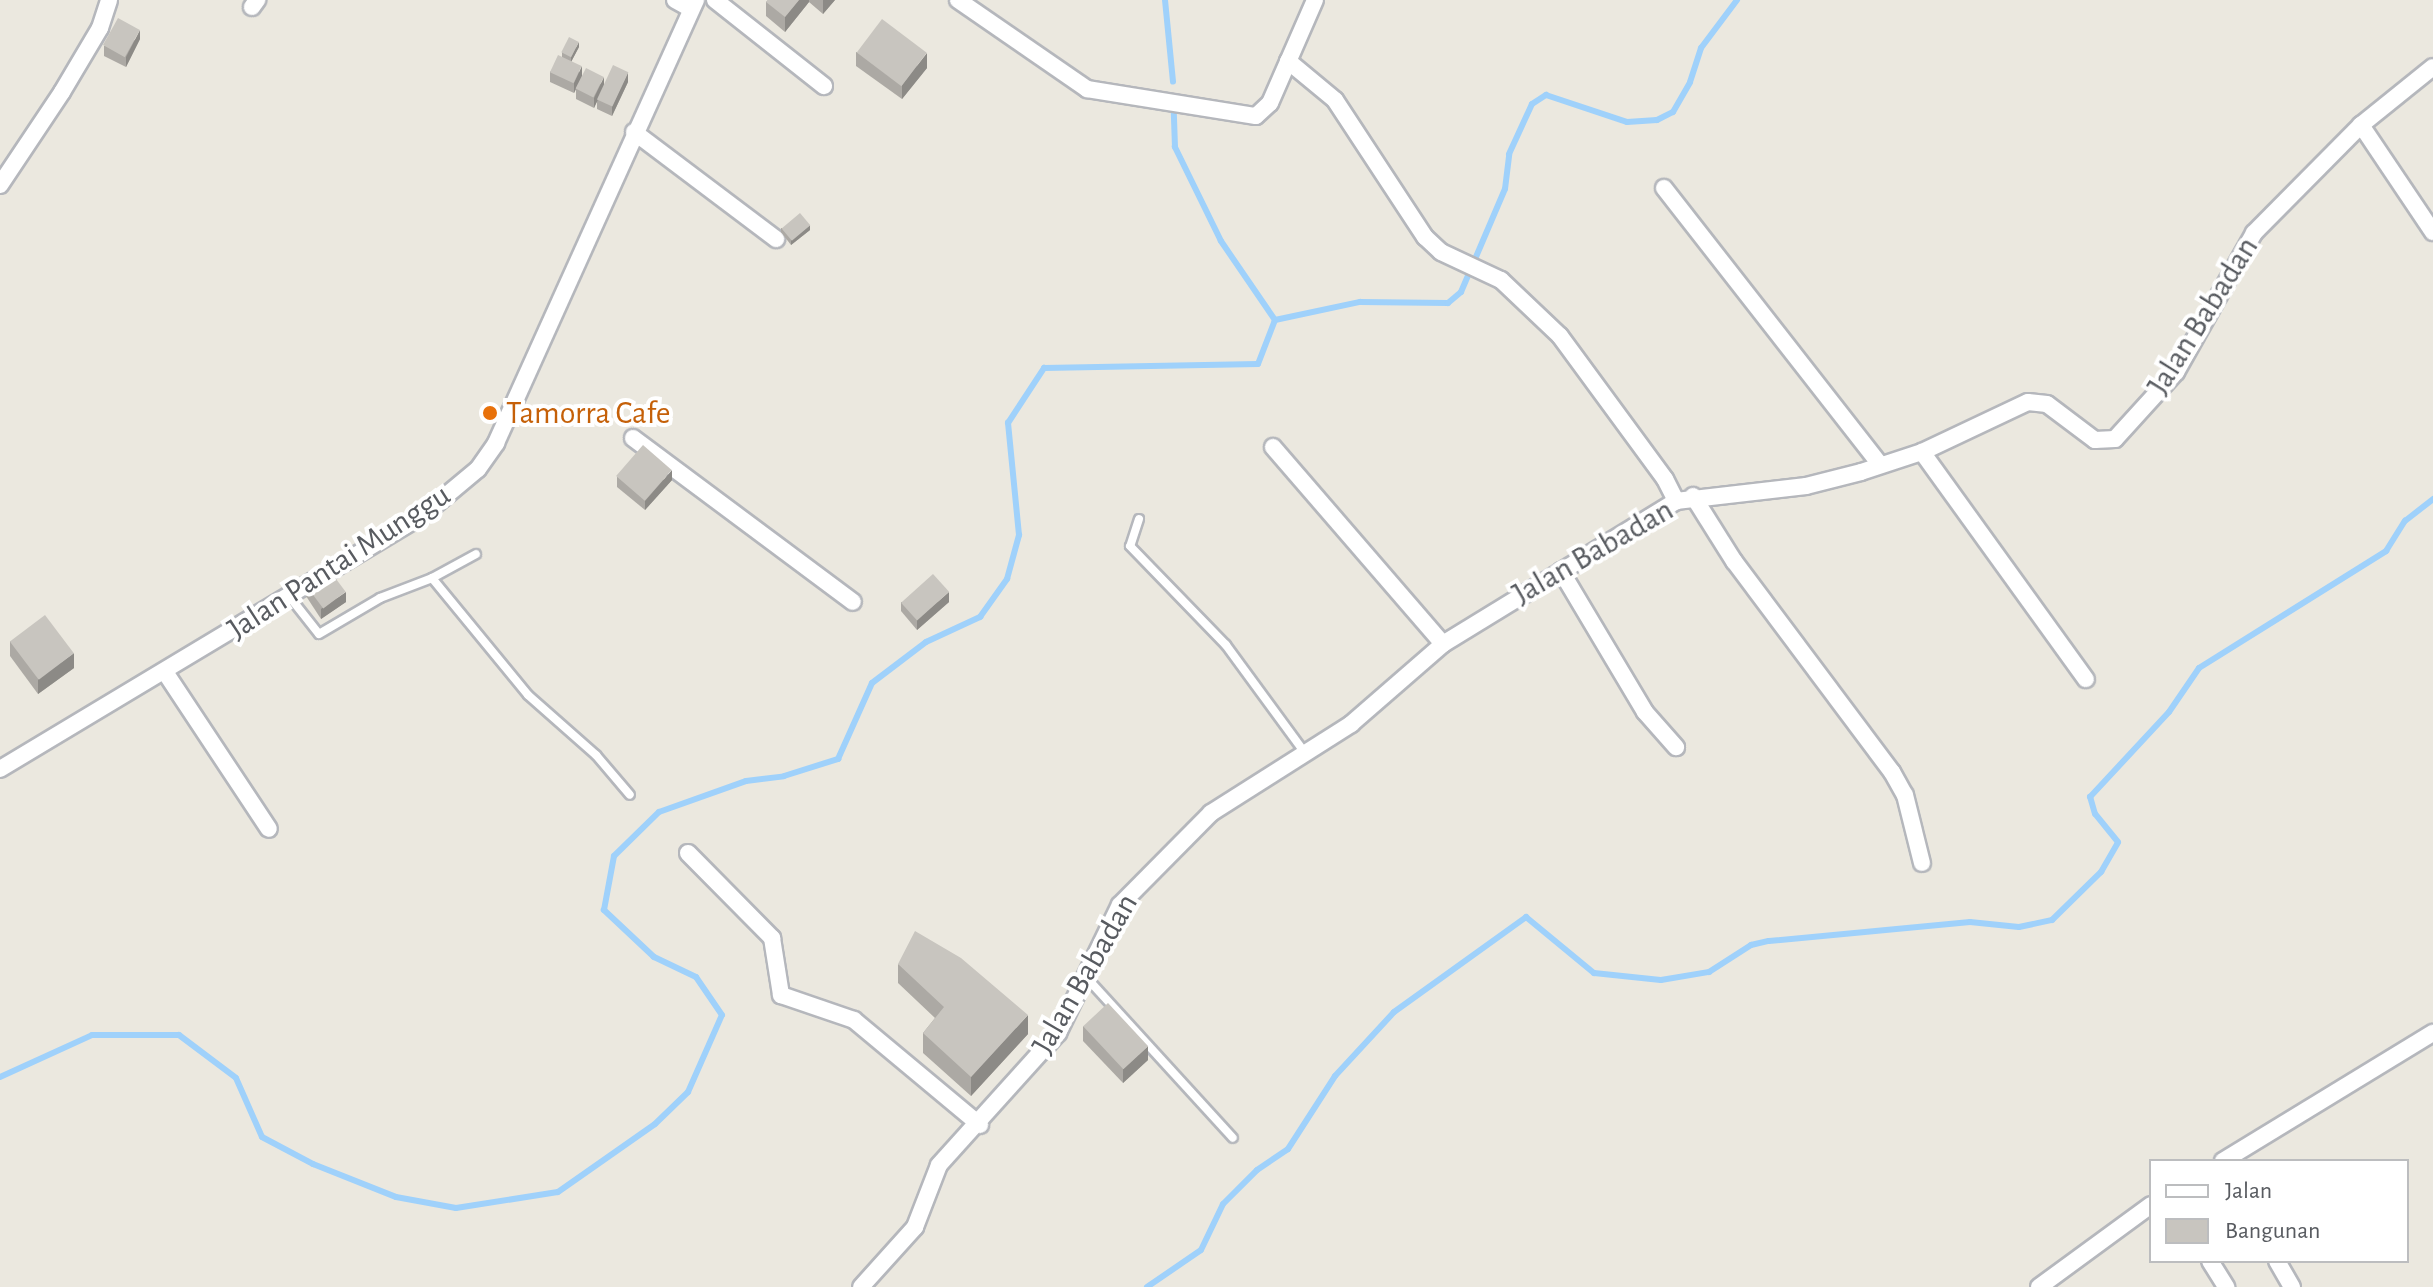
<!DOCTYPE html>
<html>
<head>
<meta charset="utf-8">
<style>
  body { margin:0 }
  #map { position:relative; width:2433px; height:1287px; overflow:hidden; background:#ebe8df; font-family:"Alegreya Sans",sans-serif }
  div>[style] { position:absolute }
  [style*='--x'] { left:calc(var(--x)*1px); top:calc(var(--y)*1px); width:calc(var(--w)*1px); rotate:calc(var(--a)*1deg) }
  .stream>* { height:6px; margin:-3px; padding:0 3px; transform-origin:3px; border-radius:3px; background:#9fd1fb }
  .roads { filter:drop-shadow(2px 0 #b5b7bc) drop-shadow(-2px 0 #b5b7bc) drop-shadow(0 2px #b5b7bc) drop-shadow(0 -2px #b5b7bc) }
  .service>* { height:8px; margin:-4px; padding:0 4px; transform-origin:4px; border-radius:4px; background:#fff }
  .minor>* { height:16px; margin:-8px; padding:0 8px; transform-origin:8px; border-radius:8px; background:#fff }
  .wall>* { inset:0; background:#aca9a4 }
  .shaded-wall>* { inset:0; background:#8c8a86 }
  .building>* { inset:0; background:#c8c5bf; transform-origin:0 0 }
  .dots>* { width:22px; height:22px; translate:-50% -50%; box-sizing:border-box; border:4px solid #fff; border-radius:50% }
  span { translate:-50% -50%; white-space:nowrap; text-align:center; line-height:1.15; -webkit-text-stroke:8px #fff; paint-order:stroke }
  .street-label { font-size:32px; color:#585b60 }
  .food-label { font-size:32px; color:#c56008 }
  .left { translate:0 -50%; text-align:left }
  .legend { position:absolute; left:2149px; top:1159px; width:260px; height:104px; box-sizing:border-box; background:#fff; border:2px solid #bcbdbf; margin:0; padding:10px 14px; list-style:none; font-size:24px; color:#585b60 }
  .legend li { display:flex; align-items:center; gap:16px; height:40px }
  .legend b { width:40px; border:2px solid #bcbdbf }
</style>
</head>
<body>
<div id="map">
  <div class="stream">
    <i style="--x:1165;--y:0;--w:82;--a:84.4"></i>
    <i style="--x:1275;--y:320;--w:87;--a:-12"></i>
    <i style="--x:1360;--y:302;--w:88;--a:0.7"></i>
    <i style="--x:1448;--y:303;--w:17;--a:-40"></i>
    <i style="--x:1461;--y:292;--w:112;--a:-66.9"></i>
    <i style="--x:1505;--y:189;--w:35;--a:-83"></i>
    <i style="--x:1509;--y:154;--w:55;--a:-65.3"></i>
    <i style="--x:1532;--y:104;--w:17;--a:-33"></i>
    <i style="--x:1546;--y:95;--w:85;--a:18.4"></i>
    <i style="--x:1627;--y:122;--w:30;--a:-4"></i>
    <i style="--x:1657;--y:120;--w:18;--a:-27"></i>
    <i style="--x:1673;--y:112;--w:34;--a:-60"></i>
    <i style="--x:1690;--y:82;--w:36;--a:-72"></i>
    <i style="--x:1701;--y:48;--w:60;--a:-53.1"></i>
    <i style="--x:0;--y:1077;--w:101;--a:-24.5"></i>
    <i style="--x:92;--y:1035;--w:87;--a:0"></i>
    <i style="--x:179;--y:1035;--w:71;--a:37"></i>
    <i style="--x:236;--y:1078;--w:64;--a:66.2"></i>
    <i style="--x:262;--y:1137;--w:58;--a:27.9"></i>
    <i style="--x:313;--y:1164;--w:89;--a:21.7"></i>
    <i style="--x:396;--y:1197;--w:61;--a:10.4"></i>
    <i style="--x:456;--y:1208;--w:103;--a:-8.9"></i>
    <i style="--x:558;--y:1192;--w:118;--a:-35"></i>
    <i style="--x:655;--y:1124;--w:46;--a:-44.1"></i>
    <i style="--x:688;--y:1092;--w:84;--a:-66.2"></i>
    <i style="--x:722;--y:1015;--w:46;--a:-124.4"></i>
    <i style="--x:696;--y:977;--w:47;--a:-154.5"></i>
    <i style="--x:654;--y:957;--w:69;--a:-136.8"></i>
    <i style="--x:604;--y:910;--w:55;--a:-79.5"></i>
    <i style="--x:614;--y:856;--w:63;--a:-44.4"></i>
    <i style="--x:659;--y:812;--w:92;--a:-19.6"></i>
    <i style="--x:746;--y:781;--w:38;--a:-7"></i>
    <i style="--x:784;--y:776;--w:57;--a:-17.5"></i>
    <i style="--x:838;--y:759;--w:83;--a:-65.9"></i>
    <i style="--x:872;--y:683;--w:68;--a:-37.2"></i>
    <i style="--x:926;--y:642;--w:60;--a:-24.8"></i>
    <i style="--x:980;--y:617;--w:47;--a:-54.6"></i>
    <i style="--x:1007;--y:579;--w:46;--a:-74.7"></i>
    <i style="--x:1019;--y:535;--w:113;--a:-95.6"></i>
    <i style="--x:1008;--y:423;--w:66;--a:-56.8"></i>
    <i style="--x:1044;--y:368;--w:214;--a:-1.1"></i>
    <i style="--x:1258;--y:364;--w:47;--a:-68.9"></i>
    <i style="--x:1275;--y:320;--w:96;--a:-124.4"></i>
    <i style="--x:1221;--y:241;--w:105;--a:-116.1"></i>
    <i style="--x:1175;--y:147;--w:37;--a:-92"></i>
    <i style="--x:1147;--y:1287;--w:65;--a:-34.4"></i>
    <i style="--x:1201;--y:1250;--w:51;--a:-64.4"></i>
    <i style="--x:1223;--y:1204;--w:48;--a:-45"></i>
    <i style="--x:1257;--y:1170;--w:37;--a:-34"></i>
    <i style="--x:1288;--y:1149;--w:87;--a:-57.2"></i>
    <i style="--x:1335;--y:1076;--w:87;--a:-47.3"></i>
    <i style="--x:1394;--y:1012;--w:163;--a:-35.7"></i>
    <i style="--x:1526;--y:917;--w:88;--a:39.5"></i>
    <i style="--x:1594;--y:973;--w:67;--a:6"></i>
    <i style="--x:1661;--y:980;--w:49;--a:-9.5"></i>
    <i style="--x:1709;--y:972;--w:50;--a:-32.7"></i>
    <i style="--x:1751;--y:945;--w:18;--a:-13"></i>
    <i style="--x:1769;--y:941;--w:202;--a:-5.4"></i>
    <i style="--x:1970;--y:922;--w:49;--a:5.8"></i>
    <i style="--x:2019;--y:927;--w:34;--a:-12"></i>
    <i style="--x:2052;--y:920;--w:69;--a:-44.4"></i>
    <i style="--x:2101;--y:872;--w:34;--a:-60"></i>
    <i style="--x:2118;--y:842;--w:36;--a:-129"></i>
    <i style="--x:2095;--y:814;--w:18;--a:-106"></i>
    <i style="--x:2090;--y:797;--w:116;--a:-47.1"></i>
    <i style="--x:2169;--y:712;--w:53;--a:-55.7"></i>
    <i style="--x:2199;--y:668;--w:221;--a:-32"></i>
    <i style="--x:2386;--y:551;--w:36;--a:-58"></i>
    <i style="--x:2405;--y:521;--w:36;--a:-38"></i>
  </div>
  <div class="roads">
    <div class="service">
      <i style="--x:1139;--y:519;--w:28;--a:108"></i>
      <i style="--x:1130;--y:546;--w:138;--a:45.9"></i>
      <i style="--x:1226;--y:645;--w:134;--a:53.8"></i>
      <i style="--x:432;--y:578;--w:50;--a:-28.6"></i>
      <i style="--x:289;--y:596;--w:48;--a:51.7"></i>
      <i style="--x:319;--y:634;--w:71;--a:-30.5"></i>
      <i style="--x:380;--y:598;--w:56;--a:-21"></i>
      <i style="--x:432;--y:578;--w:151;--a:50.6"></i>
      <i style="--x:528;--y:695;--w:91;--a:41.4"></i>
      <i style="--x:596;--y:755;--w:52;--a:49.6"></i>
      <i style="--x:1085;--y:976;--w:219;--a:47.6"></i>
    </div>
    <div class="minor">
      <i style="--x:675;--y:0;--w:18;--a:29"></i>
      <i style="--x:715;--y:0;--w:139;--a:38.3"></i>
      <i style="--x:958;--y:0;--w:157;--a:34.6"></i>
      <i style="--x:1087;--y:89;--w:171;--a:9.1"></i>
      <i style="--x:1256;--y:116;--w:19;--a:-43"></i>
      <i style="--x:1270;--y:103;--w:112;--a:-66.4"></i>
      <i style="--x:252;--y:7;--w:9;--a:-54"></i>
      <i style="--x:1288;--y:61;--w:61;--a:39.7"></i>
      <i style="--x:1335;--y:100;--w:164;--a:56.7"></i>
      <i style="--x:1425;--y:237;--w:22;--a:43"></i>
      <i style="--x:1441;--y:252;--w:66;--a:25"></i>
      <i style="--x:1501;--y:280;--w:81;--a:43.5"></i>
      <i style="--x:1560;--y:336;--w:177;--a:53.7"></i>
      <i style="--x:1665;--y:479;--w:25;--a:63"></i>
      <i style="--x:2361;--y:125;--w:129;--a:56.1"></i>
      <i style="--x:634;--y:132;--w:178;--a:37"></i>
      <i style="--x:0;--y:185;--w:112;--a:-56.3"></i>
      <i style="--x:62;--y:92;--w:74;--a:-59.3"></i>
      <i style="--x:100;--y:28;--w:29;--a:-72"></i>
      <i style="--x:1664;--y:188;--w:350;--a:52"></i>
      <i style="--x:633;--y:438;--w:274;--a:36.7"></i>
      <i style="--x:1273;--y:447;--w:260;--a:49.2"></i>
      <i style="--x:1922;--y:452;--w:280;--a:54.2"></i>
      <i style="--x:1693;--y:496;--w:77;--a:57.8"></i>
      <i style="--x:1734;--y:561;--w:264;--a:53.2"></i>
      <i style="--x:1892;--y:772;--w:26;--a:61"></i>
      <i style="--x:1905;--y:795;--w:70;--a:76"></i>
      <i style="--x:1561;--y:571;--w:164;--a:59.2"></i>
      <i style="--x:1645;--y:712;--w:47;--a:48.5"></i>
      <i style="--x:165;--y:672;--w:188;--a:56.5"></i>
      <i style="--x:0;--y:769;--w:495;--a:-31"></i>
      <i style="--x:424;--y:514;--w:70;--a:-39.8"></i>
      <i style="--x:478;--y:469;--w:32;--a:-55"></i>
      <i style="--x:496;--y:443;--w:486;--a:-65.7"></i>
      <i style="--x:688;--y:853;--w:120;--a:45.3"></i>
      <i style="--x:772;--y:938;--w:58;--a:81"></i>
      <i style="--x:781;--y:995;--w:77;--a:18.9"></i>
      <i style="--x:854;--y:1020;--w:164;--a:39.8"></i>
      <i style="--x:2223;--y:1161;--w:246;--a:-31.4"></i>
      <i style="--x:2210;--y:1261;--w:31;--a:58"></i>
      <i style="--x:2277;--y:1261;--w:30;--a:60"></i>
      <i style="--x:861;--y:1287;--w:81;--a:-48"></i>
      <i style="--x:915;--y:1227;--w:66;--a:-68.8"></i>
      <i style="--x:939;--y:1165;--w:178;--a:-48"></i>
      <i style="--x:1058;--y:1033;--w:142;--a:-64.2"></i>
      <i style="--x:1120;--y:905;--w:129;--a:-45.3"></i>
      <i style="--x:1211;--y:813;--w:166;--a:-32.4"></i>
      <i style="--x:1351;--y:724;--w:122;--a:-41"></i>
      <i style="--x:1443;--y:644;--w:273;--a:-31.5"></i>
      <i style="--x:1676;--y:501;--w:131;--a:-6.6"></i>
      <i style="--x:1806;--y:486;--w:57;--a:-14.3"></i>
      <i style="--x:1861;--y:472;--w:64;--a:-18.2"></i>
      <i style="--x:1922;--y:452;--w:117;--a:-25.3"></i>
      <i style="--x:2028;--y:402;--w:19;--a:6"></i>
      <i style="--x:2047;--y:404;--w:60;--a:36.9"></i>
      <i style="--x:2095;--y:440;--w:20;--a:-3"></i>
      <i style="--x:2115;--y:439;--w:91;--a:-47.7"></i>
      <i style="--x:2176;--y:372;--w:159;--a:-60.7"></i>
      <i style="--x:2254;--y:233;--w:152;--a:-45.3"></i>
      <i style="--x:2361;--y:125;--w:92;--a:-38.9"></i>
      <i style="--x:2039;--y:1287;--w:139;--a:-36.2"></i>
    </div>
  </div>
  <div class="wall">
    <i style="clip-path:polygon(768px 0,835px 0,823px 14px,809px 2px,785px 32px,766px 16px,766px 2px)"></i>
    <i style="clip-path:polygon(140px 39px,126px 67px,104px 56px,104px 46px)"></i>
    <i style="clip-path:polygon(579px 47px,571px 62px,582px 76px,604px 85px,628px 82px,612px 116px,597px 109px,597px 101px,594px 108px,576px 99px,576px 89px,574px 93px,550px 82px,550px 72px,562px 57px,562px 52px)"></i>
    <i style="clip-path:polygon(856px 52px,927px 68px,902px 99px,856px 66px)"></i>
    <i style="clip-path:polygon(781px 228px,810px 230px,791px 245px,781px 232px)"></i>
    <i style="clip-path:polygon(617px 477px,672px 480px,645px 510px,617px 487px)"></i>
    <i style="clip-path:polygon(306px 586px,346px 602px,321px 619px,306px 596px)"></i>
    <i style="clip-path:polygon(901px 602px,949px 602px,917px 630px,901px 611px)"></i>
    <i style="clip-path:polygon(10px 641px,74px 668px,38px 694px,10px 656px)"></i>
    <i style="clip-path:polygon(898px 964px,1028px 1034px,971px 1096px,923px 1053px,923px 1033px,935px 1018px,898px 983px)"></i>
    <i style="clip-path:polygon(1083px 1026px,1148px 1060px,1123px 1083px,1083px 1041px)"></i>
  </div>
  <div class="shaded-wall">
    <i style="clip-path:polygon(799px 0,809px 0,809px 2px,785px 32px,785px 17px)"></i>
    <i style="clip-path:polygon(823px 0,835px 0,823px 14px)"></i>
    <i style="clip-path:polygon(140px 30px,140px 39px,126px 67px,126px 57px)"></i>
    <i style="clip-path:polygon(579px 42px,579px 47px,571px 62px,571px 57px)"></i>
    <i style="clip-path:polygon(927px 53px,927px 68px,902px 99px,902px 85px)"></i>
    <i style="clip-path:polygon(582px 66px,582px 76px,574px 93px,574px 83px)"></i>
    <i style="clip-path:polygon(628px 72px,628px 82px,612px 116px,612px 106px)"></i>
    <i style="clip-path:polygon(604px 77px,604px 87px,594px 108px,594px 98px)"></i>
    <i style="clip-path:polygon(810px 225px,810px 230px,791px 245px,791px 240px)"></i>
    <i style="clip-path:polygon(672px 470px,672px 480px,645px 510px,645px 501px)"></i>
    <i style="clip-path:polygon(346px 592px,346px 602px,321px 619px,321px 609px)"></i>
    <i style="clip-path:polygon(949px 592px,949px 602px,917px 630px,917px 620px)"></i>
    <i style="clip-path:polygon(74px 653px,74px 668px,38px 694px,38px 679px)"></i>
    <i style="clip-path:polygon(1028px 1015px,1028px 1034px,971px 1096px,971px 1077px)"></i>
    <i style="clip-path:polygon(1148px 1046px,1148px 1060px,1123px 1083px,1123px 1069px)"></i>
  </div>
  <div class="building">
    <i style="clip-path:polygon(768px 0,799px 0,785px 17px,766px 2px)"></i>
    <i style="left:118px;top:18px;width:25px;height:31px;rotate:29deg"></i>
    <i style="left:882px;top:19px;width:56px;height:42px;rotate:37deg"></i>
    <i style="left:569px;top:37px;width:11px;height:17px;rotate:27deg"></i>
    <i style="left:558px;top:55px;width:26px;height:19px;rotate:25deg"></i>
    <i style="left:613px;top:65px;width:17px;height:38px;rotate:25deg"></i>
    <i style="left:586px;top:68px;width:20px;height:23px;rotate:27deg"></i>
    <i style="left:800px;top:213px;width:16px;height:24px;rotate:50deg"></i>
    <i style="left:643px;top:445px;width:38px;height:41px;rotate:41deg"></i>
    <i style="left:330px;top:571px;width:26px;height:28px;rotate:53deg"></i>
    <i style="left:933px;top:574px;width:24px;height:43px;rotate:48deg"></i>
    <i style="left:45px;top:615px;width:48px;height:44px;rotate:53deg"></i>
    <i style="clip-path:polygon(915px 931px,961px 958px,1028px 1015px,971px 1077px,923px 1033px,944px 1007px,898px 964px)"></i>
    <i style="left:1108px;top:1003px;width:59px;height:34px;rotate:47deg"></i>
  </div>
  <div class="dots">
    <i style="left:490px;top:413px;background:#e8710a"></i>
  </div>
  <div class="street-label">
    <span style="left:2203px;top:316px;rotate:-58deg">Jalan Babadan</span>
    <span style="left:1593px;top:552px;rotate:-30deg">Jalan Babadan</span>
    <span style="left:339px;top:562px;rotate:-33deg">Jalan Pantai Munggu</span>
    <span style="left:1085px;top:974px;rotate:-60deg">Jalan Babadan</span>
  </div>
  <div class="food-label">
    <span class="left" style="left:506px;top:413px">Tamorra Cafe</span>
  </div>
  <ul class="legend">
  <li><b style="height:10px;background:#fff"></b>Jalan</li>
  <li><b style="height:22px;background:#c8c5bf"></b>Bangunan</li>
  </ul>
</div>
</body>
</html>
